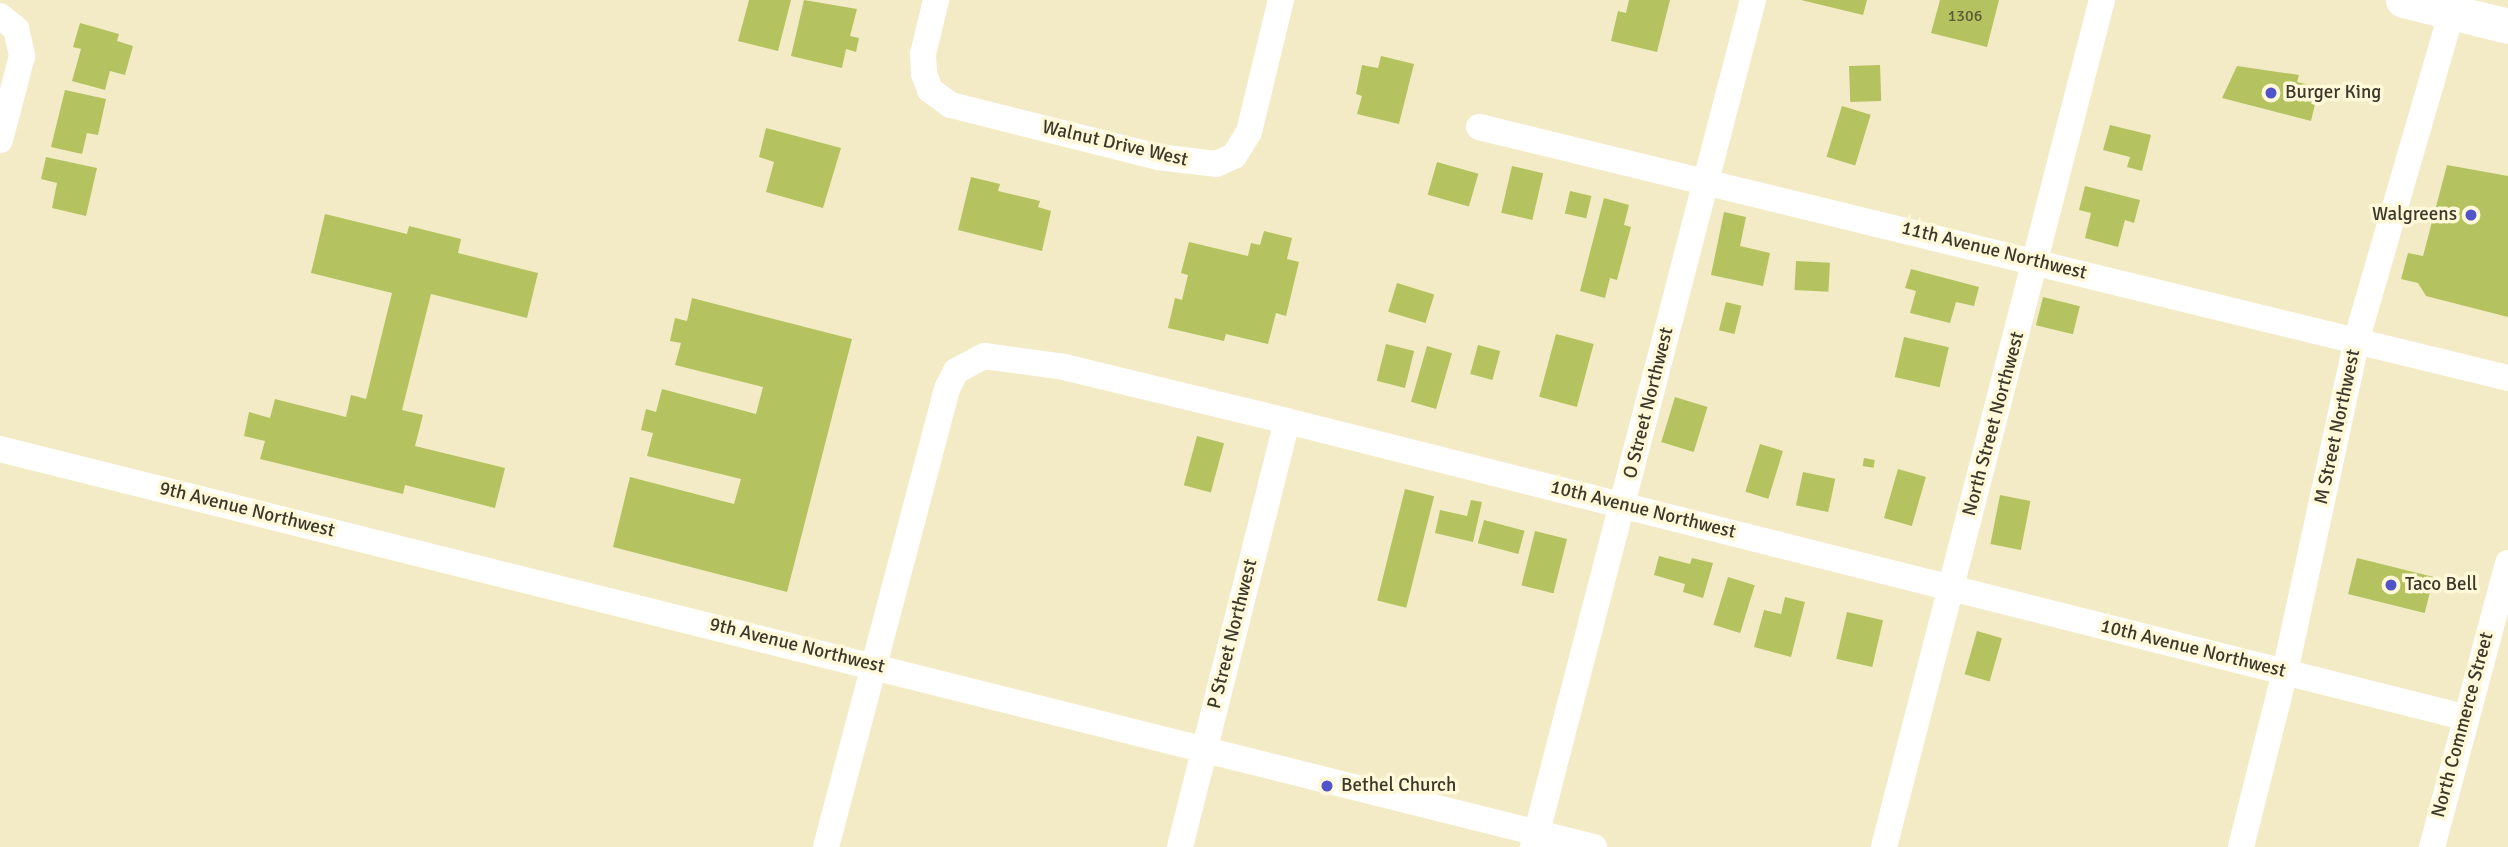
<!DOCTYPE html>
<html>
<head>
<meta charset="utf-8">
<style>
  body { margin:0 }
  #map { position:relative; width:2508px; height:847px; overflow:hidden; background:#f3ebc5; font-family:Signika,sans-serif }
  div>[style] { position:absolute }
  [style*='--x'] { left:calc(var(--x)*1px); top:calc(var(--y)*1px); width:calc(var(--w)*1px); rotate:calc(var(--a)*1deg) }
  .building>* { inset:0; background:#b4c35f; transform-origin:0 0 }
  .minor>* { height:26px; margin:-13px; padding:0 13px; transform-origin:13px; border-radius:13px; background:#fff }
  .major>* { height:35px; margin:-17.5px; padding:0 17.5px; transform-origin:17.5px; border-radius:17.5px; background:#fff }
  .dots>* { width:19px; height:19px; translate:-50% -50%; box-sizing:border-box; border:4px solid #fff8d9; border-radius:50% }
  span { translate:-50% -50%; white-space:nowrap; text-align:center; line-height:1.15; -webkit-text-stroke:7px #fff8d9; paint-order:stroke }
  .number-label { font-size:16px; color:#5a5c37 }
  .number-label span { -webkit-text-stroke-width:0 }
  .poi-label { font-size:19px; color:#3c392a }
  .left { translate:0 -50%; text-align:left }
  .right { translate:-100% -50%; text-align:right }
  .street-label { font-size:19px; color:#3c392a }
</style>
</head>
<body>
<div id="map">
  <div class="building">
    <i style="clip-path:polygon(749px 0,791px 0,778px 51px,738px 41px)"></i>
    <i style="clip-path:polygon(804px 0,857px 9px,850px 36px,859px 38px,856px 52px,846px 49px,842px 68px,791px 56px)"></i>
    <i style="clip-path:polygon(1629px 0,1670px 0,1657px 52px,1611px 41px,1618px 11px,1626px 13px)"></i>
    <i style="clip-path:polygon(1801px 0,1867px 0,1863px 15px)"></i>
    <i style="clip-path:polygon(1940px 0,1999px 0,1987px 47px,1931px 33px)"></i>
    <i style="clip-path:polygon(80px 23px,119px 34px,117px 41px,133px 46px,125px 75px,110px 71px,105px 90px,72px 81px,81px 49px,73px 47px)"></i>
    <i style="clip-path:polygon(1381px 56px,1414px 64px,1399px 124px,1357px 114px,1362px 96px,1356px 94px,1362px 65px,1378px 68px)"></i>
    <i style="left:1880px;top:65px;width:36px;height:31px;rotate:88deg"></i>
    <i style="clip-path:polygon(2237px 66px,2299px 75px,2297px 82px,2319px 87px,2311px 121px,2222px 98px)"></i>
    <i style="clip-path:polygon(65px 90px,106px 99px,98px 135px,87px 133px,82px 154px,51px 147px)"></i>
    <i style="left:1842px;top:106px;width:30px;height:53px;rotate:17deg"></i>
    <i style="clip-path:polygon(2110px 125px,2151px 135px,2142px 171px,2127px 167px,2130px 157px,2103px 150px)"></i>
    <i style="clip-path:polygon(766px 128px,841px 148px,823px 208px,766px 192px,774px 162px,759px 157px)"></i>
    <i style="clip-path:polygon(46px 157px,97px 168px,86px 216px,52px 208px,57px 183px,41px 179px)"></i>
    <i style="left:1437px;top:162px;width:43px;height:34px;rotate:16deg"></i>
    <i style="clip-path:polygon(2447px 165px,2508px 176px,2508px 317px,2426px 296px,2418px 283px,2401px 279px,2408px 253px,2423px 256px)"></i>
    <i style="left:1512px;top:166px;width:32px;height:48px;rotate:13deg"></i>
    <i style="clip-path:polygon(971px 177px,1000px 184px,998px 191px,1040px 201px,1038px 207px,1051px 211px,1042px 251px,958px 230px)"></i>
    <i style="clip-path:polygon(2085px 186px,2140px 200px,2134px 223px,2125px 220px,2118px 247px,2085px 238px,2091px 213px,2079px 210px)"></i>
    <i style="left:1570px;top:191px;width:22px;height:23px;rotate:13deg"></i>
    <i style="clip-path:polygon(1604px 198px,1629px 205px,1624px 225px,1631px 227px,1617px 280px,1610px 278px,1605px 298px,1580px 291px)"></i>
    <i style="clip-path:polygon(1724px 212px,1746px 217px,1740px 246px,1770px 253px,1763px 286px,1711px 275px)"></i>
    <i style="clip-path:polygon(325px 214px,407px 234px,409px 226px,461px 239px,458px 253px,538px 273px,527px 318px,431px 294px,402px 410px,423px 415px,415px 446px,505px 468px,495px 508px,405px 485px,403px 494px,260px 459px,265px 441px,244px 436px,249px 412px,270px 418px,275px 399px,346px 417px,351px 395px,366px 399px,392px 293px,311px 273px)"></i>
    <i style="clip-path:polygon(1264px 231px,1292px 238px,1287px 259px,1299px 262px,1286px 316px,1276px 313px,1268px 344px,1226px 334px,1224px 341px,1168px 328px,1175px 298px,1182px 300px,1188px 275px,1181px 273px,1189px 242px,1248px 256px,1251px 243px,1260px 245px)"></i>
    <i style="left:1796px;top:261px;width:34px;height:29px;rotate:3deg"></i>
    <i style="clip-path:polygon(1911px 269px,1979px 287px,1974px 306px,1956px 302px,1950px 323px,1910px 313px,1916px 291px,1905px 288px)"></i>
    <i style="left:1397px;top:283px;width:39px;height:30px;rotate:17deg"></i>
    <i style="left:2043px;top:297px;width:38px;height:29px;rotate:14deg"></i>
    <i style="clip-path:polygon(692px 298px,852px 339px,787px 592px,613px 547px,630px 477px,734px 504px,741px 479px,647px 456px,653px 433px,641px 430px,646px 409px,656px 412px,662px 389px,756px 414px,763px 387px,675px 365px,681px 343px,670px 341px,675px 318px,687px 321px)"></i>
    <i style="left:1726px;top:302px;width:16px;height:29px;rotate:14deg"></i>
    <i style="left:1556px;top:334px;width:39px;height:65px;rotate:15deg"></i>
    <i style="left:1904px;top:337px;width:46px;height:41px;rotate:13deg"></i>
    <i style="left:1386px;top:344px;width:29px;height:38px;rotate:14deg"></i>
    <i style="left:1478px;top:345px;width:23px;height:30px;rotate:15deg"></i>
    <i style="left:1427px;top:346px;width:26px;height:58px;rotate:16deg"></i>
    <i style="left:1675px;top:397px;width:34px;height:47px;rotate:17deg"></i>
    <i style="left:1197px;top:436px;width:28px;height:51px;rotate:15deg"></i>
    <i style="left:1760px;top:444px;width:24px;height:50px;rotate:17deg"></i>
    <i style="left:1864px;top:458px;width:11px;height:8px;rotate:10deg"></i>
    <i style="left:1898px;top:469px;width:29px;height:51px;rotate:16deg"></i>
    <i style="left:1803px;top:472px;width:33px;height:34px;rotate:12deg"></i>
    <i style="left:1405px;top:489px;width:30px;height:115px;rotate:14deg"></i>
    <i style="left:2000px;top:495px;width:31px;height:50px;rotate:11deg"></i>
    <i style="clip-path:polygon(1471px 500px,1482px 502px,1473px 542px,1435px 533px,1440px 510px,1467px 516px)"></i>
    <i style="left:1484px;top:520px;width:42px;height:24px;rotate:15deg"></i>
    <i style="left:1535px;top:531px;width:33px;height:56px;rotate:14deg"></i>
    <i style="clip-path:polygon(1659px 556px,1690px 564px,1692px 558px,1713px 563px,1703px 598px,1683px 592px,1685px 584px,1654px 575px)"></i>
    <i style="left:2357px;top:558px;width:79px;height:37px;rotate:14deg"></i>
    <i style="left:1728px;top:577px;width:28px;height:50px;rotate:17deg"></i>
    <i style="clip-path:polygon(1785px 597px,1805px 602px,1791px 657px,1754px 647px,1764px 610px,1781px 614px)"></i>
    <i style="left:1847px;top:612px;width:37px;height:48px;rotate:13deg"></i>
    <i style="left:1977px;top:631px;width:26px;height:45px;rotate:16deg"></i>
  </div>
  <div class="minor">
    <i style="--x:936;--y:0;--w:56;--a:103.5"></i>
    <i style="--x:923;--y:54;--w:20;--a:87"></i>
    <i style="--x:924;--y:74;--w:17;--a:69"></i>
    <i style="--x:930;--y:90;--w:26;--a:36"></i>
    <i style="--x:951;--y:105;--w:213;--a:14.1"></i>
    <i style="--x:1158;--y:157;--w:58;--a:6.9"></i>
    <i style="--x:1216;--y:164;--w:20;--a:-24"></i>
    <i style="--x:1234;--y:156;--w:28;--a:-58"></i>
    <i style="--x:1249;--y:132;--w:136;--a:-76.4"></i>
    <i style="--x:0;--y:16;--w:21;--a:39"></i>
    <i style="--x:16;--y:29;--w:28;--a:77"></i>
    <i style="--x:22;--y:56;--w:87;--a:104.7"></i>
    <i style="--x:1479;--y:127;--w:1059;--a:13.71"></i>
    <i style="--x:0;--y:449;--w:1643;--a:14.02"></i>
    <i style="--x:826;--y:847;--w:474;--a:-75.2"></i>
    <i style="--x:947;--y:389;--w:20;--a:-63"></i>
    <i style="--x:956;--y:371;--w:32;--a:-28"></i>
    <i style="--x:984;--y:356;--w:81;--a:7.8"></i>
    <i style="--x:1064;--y:367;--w:229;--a:13.6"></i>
    <i style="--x:1287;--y:421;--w:1214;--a:14.12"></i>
    <i style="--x:1180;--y:847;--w:439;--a:-75.9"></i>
    <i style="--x:1533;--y:847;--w:875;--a:-75.44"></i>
    <i style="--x:1884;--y:847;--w:875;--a:-75.57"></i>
    <i style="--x:2241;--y:847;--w:180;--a:-75.9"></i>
    <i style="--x:2285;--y:672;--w:342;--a:-77.8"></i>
    <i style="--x:2357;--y:338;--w:340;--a:-73.8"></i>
    <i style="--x:2432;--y:847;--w:294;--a:-75"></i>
  </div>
  <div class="major">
    <i style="--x:2403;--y:0;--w:108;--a:13.9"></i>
  </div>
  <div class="dots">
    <i style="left:2271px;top:93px;background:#5053ca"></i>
    <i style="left:2471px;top:215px;background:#5053ca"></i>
    <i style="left:2391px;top:585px;background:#5053ca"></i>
    <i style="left:1327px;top:786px;background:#5053ca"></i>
  </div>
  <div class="number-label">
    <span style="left:1965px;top:16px">1306</span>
  </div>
  <div class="poi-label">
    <span class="left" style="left:2285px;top:93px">Burger King</span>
    <span class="right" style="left:2457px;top:215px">Walgreens</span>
    <span class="left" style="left:2405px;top:585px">Taco Bell</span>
    <span class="left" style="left:1341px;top:786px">Bethel Church</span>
  </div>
  <div class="street-label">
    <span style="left:1115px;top:144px;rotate:13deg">Walnut Drive West</span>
    <span style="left:1994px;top:251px;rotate:14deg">11th Avenue Northwest</span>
    <span style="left:1649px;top:403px;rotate:-76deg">O Street Northwest</span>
    <span style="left:1994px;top:424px;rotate:-75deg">North Street Northwest</span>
    <span style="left:2338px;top:427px;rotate:-78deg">M Street Northwest</span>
    <span style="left:247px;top:510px;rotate:14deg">9th Avenue Northwest</span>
    <span style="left:1643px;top:510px;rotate:14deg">10th Avenue Northwest</span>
    <span style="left:1233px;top:634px;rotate:-76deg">P Street Northwest</span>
    <span style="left:797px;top:646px;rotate:14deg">9th Avenue Northwest</span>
    <span style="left:2193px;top:649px;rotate:14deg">10th Avenue Northwest</span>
    <span style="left:2463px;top:725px;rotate:-75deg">North Commerce Street</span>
  </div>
</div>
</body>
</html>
